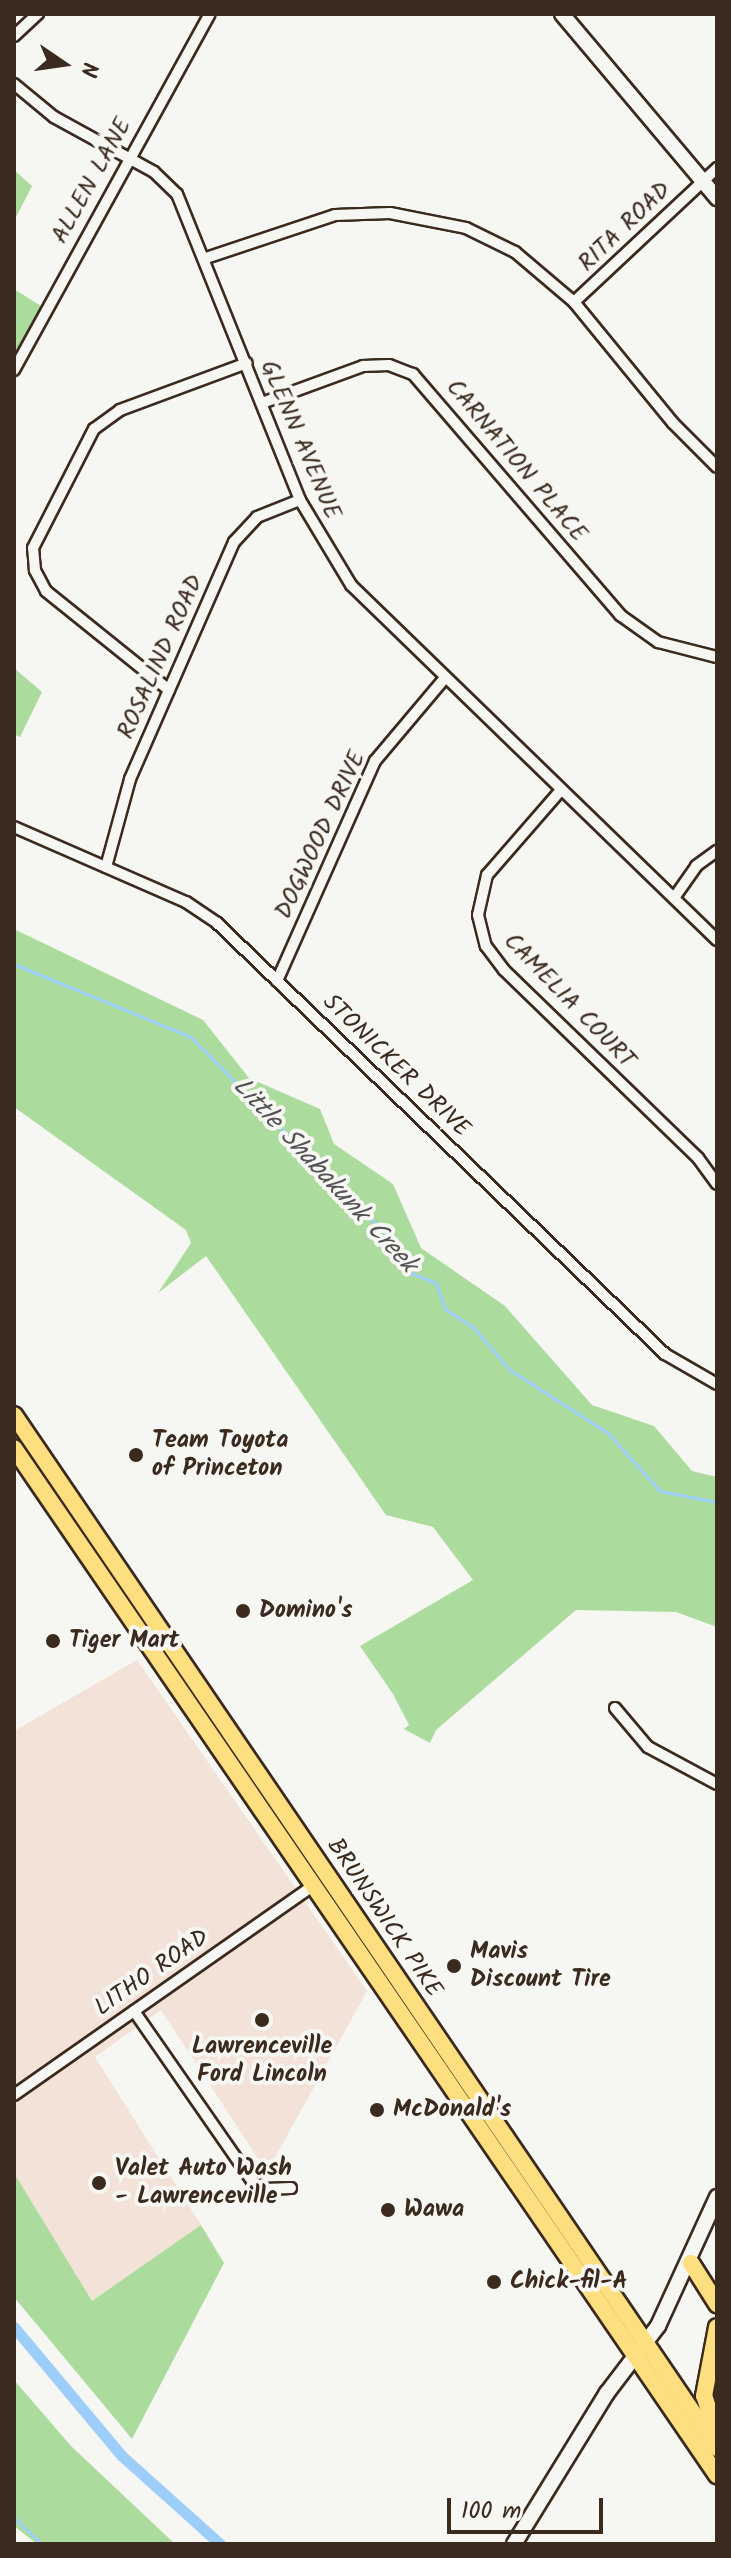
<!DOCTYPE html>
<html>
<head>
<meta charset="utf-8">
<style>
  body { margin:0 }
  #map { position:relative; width:731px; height:2558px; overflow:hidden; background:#f6f6f2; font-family:Kalam,sans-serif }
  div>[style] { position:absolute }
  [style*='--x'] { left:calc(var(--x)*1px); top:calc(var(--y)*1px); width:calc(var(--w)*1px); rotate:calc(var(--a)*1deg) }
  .built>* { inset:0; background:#f2e2d8 }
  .green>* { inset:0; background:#abdc9d }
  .stream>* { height:3px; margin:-1.5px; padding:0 1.5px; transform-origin:1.5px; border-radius:1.5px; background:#9dcefa }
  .canal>* { height:11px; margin:-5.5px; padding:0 5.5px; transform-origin:5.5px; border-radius:5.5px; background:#9dcefa }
  .roads { filter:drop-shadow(2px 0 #3b2a1e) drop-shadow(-2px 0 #3b2a1e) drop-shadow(0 2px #3b2a1e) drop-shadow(0 -2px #3b2a1e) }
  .minor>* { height:10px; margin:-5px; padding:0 5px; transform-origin:5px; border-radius:5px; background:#f6f6f2 }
  .secondary>* { height:14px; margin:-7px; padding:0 7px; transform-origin:7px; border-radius:7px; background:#f6f6f2 }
  .trunk>* { height:16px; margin:-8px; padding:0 8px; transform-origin:8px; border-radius:8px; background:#fedf80 }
  .dots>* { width:22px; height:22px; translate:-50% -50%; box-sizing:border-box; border:4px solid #f6f6f2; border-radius:50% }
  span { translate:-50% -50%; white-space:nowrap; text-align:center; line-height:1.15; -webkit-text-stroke:8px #f6f6f2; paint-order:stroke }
  .street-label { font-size:24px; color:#3b2a1e }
  .poi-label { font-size:24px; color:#3b2a1e; font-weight:700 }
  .left { translate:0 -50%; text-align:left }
  .water-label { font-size:26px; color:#545355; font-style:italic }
  .frame { position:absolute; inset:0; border:16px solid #3b2a1e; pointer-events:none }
  .north { position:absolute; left:24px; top:24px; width:80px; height:80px; -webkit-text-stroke:6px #f6f6f2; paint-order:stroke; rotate:103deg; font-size:22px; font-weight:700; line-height:32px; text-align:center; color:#3b2a1e }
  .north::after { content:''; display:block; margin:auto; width:28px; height:36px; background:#3b2a1e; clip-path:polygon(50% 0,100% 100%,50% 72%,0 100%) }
  .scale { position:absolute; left:447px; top:2498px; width:156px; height:36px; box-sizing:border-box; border:4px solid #3b2a1e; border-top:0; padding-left:10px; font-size:24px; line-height:28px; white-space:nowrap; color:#3b2a1e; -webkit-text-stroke:6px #f6f6f2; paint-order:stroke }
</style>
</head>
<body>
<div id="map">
  <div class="built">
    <i style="clip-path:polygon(137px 1660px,367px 1991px,267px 2172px,161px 2010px,95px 2057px,201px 2225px,92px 2302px,14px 2173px,14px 1731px)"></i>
  </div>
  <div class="green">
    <i style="clip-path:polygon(14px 170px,32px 186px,14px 221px)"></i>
    <i style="clip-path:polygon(14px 289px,41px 306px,14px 359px)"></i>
    <i style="clip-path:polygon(14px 668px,42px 692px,20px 737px,14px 734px)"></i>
    <i style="clip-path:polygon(14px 929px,203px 1020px,249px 1078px,320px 1109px,334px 1144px,393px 1184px,421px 1248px,505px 1306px,592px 1405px,654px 1426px,692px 1471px,717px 1477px,717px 1627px,676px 1612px,576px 1610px,436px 1730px,430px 1743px,404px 1729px,409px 1725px,393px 1694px,360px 1646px,473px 1580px,433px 1527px,386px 1515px,206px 1256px,158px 1293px,191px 1243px,186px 1230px,14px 1107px)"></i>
    <i style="clip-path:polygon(14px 2173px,92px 2301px,201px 2225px,224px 2263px,132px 2439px,14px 2297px)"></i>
    <i style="clip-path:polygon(14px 2380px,71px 2446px,175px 2544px,37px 2544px,14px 2526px)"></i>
  </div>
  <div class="stream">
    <i style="--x:14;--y:964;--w:191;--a:22.4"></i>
    <i style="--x:191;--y:1037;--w:292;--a:45.4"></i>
    <i style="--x:396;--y:1245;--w:30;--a:66"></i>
    <i style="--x:408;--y:1272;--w:30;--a:21"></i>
    <i style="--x:436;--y:1283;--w:28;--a:71"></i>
    <i style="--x:445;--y:1309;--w:33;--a:33"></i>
    <i style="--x:473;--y:1327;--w:57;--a:49.3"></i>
    <i style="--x:510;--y:1370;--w:117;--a:32.7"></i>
    <i style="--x:608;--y:1433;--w:78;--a:48.1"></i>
    <i style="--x:660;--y:1491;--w:58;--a:10.9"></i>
    <i style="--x:14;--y:2518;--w:38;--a:43"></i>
  </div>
  <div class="canal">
    <i style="--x:14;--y:2327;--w:168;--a:50.1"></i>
    <i style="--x:122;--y:2456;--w:132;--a:41.9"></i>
  </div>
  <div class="roads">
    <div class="minor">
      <i style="--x:14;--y:36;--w:33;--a:-43"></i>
      <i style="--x:14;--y:84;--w:52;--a:39.5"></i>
      <i style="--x:54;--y:117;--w:114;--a:28.8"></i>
      <i style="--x:154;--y:172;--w:32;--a:44"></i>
      <i style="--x:177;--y:194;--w:330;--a:68.1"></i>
      <i style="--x:300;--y:500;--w:99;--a:59"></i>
      <i style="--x:351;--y:585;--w:510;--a:44.13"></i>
      <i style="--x:206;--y:258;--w:136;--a:-18.4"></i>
      <i style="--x:335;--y:215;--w:55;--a:-2.1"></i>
      <i style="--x:390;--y:213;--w:77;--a:11.2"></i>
      <i style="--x:466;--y:228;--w:55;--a:26.1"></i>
      <i style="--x:515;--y:252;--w:77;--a:40.3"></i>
      <i style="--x:574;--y:302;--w:156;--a:50.7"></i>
      <i style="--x:673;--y:423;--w:62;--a:45"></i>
      <i style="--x:574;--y:302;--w:196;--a:-43.1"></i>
      <i style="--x:14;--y:370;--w:406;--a:-61.2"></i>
      <i style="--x:262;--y:403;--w:108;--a:-20.1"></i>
      <i style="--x:363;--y:366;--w:26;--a:-2"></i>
      <i style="--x:389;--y:365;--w:26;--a:21"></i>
      <i style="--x:413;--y:374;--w:318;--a:49.3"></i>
      <i style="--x:620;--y:615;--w:47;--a:35.4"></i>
      <i style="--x:658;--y:642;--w:61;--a:14.3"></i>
      <i style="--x:169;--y:690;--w:158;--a:-141.2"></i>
      <i style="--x:46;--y:591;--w:24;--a:-118"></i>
      <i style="--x:35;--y:570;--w:22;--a:-95"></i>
      <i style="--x:33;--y:548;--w:134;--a:-62.9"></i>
      <i style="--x:94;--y:429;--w:32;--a:-36"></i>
      <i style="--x:120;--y:410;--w:135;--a:-20.3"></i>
      <i style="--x:561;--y:790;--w:113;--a:131"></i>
      <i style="--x:487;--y:875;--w:41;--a:102.7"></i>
      <i style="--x:478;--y:915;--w:32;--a:76"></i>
      <i style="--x:486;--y:946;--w:30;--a:53"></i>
      <i style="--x:504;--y:970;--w:270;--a:44.1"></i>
      <i style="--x:698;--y:1158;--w:32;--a:54"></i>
      <i style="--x:14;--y:827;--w:188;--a:23.6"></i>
      <i style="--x:186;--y:902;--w:37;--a:34"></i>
      <i style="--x:217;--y:923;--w:622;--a:43.89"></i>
      <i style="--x:665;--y:1354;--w:60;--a:30"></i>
      <i style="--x:106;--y:867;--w:91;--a:-74.7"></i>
      <i style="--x:130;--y:779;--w:259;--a:-66.3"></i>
      <i style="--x:234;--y:542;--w:34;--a:-47"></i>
      <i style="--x:257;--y:517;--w:46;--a:-21.6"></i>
      <i style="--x:674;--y:898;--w:39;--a:-55"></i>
      <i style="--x:696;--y:866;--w:26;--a:-36"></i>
      <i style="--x:277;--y:981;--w:241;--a:-66"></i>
      <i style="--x:375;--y:761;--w:109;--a:-49.9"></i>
      <i style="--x:615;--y:1708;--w:51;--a:49.8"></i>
      <i style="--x:648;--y:1747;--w:78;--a:28.2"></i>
      <i style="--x:134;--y:2011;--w:208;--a:55.2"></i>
      <i style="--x:253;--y:2182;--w:14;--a:30"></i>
      <i style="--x:265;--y:2189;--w:26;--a:-2"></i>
      <i style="--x:14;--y:2095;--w:366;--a:-35"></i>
    </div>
    <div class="secondary">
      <i style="--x:562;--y:14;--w:241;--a:49.9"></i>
      <i style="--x:514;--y:2544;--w:177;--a:-58.4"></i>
      <i style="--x:607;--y:2393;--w:84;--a:-52.7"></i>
      <i style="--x:658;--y:2326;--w:142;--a:-65.4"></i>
    </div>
    <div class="trunk">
      <i style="--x:14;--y:1415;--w:1250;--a:55.76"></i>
      <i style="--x:14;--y:1448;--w:1245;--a:55.61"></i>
      <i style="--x:691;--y:2263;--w:49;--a:57.6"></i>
      <i style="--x:716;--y:2432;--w:38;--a:-108"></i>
      <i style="--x:704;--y:2396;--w:70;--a:-79.3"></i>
    </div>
  </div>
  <div class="dots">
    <i style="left:136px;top:1455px;background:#3b2a1e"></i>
    <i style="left:243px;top:1611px;background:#3b2a1e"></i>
    <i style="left:53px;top:1641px;background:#3b2a1e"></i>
    <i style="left:454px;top:1966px;background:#3b2a1e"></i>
    <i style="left:262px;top:2020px;background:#3b2a1e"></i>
    <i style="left:377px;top:2110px;background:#3b2a1e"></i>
    <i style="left:99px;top:2183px;background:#3b2a1e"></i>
    <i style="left:388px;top:2210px;background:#3b2a1e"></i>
    <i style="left:494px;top:2282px;background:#3b2a1e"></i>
  </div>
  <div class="street-label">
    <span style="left:92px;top:181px;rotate:-61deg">ALLEN LANE</span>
    <span style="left:625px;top:227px;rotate:-44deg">RITA ROAD</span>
    <span style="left:300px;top:440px;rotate:67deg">GLENN AVENUE</span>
    <span style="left:516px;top:461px;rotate:50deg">CARNATION PLACE</span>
    <span style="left:161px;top:657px;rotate:-66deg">ROSALIND ROAD</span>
    <span style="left:321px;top:835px;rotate:-65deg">DOGWOOD DRIVE</span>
    <span style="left:569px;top:1001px;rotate:46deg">CAMELIA COURT</span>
    <span style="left:396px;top:1066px;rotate:44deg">STONICKER DRIVE</span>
    <span style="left:384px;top:1918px;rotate:56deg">BRUNSWICK PIKE</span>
    <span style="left:152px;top:1973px;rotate:-35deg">LITHO ROAD</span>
  </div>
  <div class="poi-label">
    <span class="left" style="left:152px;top:1455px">Team Toyota<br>of Princeton</span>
    <span class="left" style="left:259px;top:1611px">Domino's</span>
    <span class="left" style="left:69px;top:1641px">Tiger Mart</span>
    <span class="left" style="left:470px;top:1966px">Mavis<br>Discount Tire</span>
    <span style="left:262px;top:2061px">Lawrenceville<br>Ford Lincoln</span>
    <span class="left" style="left:393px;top:2110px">McDonald's</span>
    <span class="left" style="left:115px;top:2183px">Valet Auto Wash<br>- Lawrenceville</span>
    <span class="left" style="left:404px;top:2210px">Wawa</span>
    <span class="left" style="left:510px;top:2282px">Chick-fil-A</span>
  </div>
  <div class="water-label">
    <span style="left:324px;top:1176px;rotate:47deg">Little Shabakunk Creek</span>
  </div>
  <div class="frame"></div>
  <div class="north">N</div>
  <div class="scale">100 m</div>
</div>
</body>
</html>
